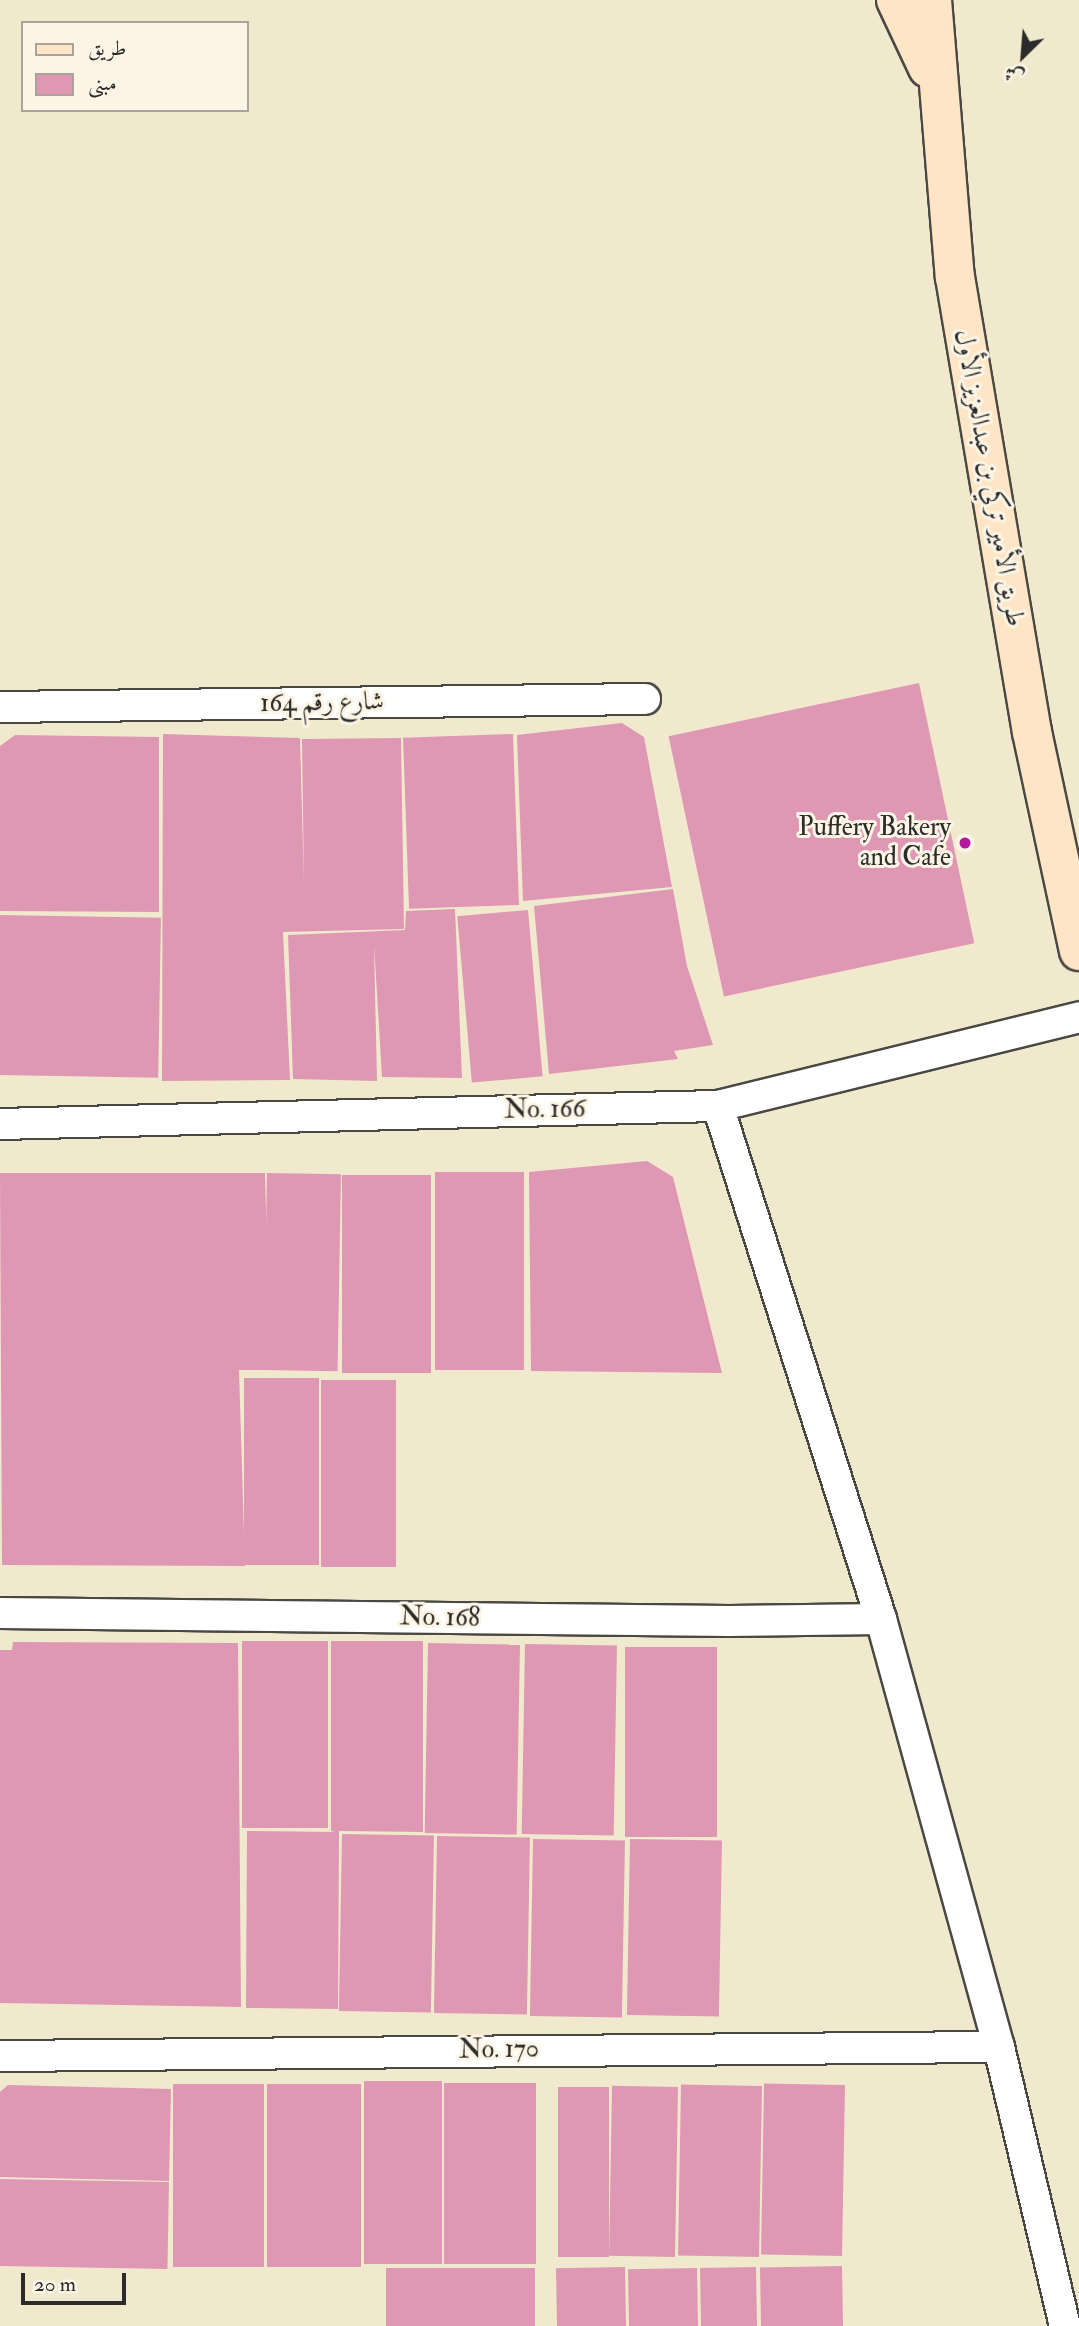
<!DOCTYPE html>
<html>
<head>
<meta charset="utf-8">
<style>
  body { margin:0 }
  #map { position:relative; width:1079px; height:2326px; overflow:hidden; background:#f1e9cd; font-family:"IM FELL Double Pica",Amiri,serif }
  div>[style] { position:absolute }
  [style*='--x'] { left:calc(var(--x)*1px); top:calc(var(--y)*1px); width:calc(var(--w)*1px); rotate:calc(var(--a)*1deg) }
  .building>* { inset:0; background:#df98b3; transform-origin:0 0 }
  .roads { filter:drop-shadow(2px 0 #494843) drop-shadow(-2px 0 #494843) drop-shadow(0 2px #494843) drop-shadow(0 -2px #494843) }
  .street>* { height:30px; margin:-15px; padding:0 15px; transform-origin:15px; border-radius:15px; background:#fff }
  .secondary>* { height:38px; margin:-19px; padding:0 19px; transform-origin:19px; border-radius:19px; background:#fee5c5 }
  .dots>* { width:19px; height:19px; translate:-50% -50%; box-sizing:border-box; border:4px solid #fcf5e5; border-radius:50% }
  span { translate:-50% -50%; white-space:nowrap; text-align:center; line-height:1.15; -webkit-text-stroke:6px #fcf5e5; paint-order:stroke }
  .street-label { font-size:26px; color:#2b2b2b }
  .poi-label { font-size:26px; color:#2b2b2b }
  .right { translate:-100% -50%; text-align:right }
  .legend { position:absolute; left:21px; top:21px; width:228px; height:91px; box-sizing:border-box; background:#fcf5e5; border:2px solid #a8a49b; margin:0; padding:9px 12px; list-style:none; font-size:21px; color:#2b2b2b }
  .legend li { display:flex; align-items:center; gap:14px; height:35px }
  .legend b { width:35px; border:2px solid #a8a49b }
  .north { position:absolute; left:988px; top:21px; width:70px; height:70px; -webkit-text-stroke:5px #fcf5e5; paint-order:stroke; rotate:205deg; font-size:19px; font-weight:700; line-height:28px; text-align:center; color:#2b2b2b }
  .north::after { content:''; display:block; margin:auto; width:24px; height:32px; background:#2b2b2b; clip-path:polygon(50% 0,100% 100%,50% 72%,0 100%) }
  .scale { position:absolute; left:21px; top:2273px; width:105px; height:32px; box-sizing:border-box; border:4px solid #2b2b2b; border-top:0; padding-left:9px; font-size:21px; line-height:24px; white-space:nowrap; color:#2b2b2b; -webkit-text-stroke:5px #fcf5e5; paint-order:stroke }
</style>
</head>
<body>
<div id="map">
  <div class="building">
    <i style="left:919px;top:683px;width:266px;height:256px;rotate:78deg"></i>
    <i style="clip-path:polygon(622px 723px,644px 737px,672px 887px,523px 901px,517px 735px)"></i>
    <i style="clip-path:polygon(163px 734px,300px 738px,304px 885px,302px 739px,401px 738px,404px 929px,283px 932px,290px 1080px,162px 1081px)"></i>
    <i style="left:513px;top:734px;width:171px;height:110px;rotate:88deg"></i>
    <i style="clip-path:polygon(15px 735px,159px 737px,159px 912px,0 911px,0 746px)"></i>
    <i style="clip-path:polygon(673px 889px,687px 966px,713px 1045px,674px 1051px,678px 1059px,549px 1074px,534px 906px)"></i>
    <i style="clip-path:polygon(455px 909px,462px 1078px,382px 1077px,374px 944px,377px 1081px,293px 1079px,288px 935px,405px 930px,406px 911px)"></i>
    <i style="left:528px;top:910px;width:167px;height:71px;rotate:85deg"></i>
    <i style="left:0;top:915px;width:161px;height:160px;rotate:1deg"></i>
    <i style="clip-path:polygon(647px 1161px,673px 1177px,722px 1373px,531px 1371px,529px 1172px)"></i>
    <i style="left:435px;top:1172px;width:89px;height:198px"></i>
    <i style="clip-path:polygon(0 1173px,265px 1173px,270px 1370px,239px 1370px,245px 1566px,2px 1565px)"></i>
    <i style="left:267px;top:1173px;width:74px;height:197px;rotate:1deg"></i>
    <i style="left:342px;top:1175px;width:89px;height:198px"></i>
    <i style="left:244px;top:1378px;width:75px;height:187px"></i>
    <i style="left:321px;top:1380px;width:75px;height:187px"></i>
    <i style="left:242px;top:1641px;width:86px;height:187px"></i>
    <i style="clip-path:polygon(331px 1641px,423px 1641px,423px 1832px,339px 1831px,338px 2009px,246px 2008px,247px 1831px,335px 1832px,331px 1831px)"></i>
    <i style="clip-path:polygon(13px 1642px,238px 1643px,241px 2007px,0 2003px,0 1650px,12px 1650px)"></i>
    <i style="left:428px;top:1643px;width:92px;height:190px;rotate:1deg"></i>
    <i style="left:525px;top:1644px;width:92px;height:190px;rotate:1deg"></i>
    <i style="left:625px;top:1647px;width:92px;height:190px"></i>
    <i style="left:342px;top:1834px;width:92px;height:177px;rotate:1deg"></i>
    <i style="left:437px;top:1836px;width:93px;height:177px;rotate:1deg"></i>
    <i style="left:533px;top:1839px;width:92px;height:177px;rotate:1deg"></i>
    <i style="left:630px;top:1839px;width:92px;height:176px;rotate:1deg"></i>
    <i style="left:442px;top:2081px;width:183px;height:78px;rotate:90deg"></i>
    <i style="left:444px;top:2083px;width:92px;height:181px"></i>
    <i style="left:264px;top:2084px;width:183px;height:91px;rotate:90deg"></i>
    <i style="left:267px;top:2084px;width:94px;height:183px"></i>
    <i style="clip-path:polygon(8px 2085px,171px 2089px,169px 2181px,0 2177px,0 2092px)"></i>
    <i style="left:845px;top:2085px;width:171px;height:81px;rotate:91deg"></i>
    <i style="left:762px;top:2086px;width:171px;height:81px;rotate:91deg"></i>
    <i style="left:609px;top:2087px;width:170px;height:51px;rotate:90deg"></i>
    <i style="left:678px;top:2087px;width:170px;height:66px;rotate:91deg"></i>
    <i style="left:0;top:2179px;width:169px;height:87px;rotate:1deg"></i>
    <i style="left:842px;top:2266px;width:60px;height:82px;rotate:89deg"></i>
    <i style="left:625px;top:2267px;width:59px;height:69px;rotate:89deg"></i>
    <i style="left:756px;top:2267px;width:59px;height:56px;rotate:89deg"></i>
    <i style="left:535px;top:2268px;width:58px;height:149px;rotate:90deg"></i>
    <i style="left:697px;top:2268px;width:58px;height:69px;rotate:89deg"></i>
  </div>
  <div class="roads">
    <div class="street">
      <i style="--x:0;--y:707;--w:645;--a:-0.71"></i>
      <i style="--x:718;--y:1106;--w:538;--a:72.37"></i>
      <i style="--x:881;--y:1619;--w:444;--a:74.6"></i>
      <i style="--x:999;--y:2047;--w:287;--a:76.7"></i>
      <i style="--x:0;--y:1124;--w:718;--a:-1.44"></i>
      <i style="--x:718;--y:1106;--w:372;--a:-13.8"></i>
      <i style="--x:0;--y:1613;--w:729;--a:0.63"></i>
      <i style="--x:729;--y:1621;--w:152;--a:-0.8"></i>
      <i style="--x:0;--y:2056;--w:999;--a:-0.52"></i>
    </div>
    <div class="secondary">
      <i style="--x:896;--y:0;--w:75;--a:64.8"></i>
      <i style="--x:932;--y:0;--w:278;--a:85.3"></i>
      <i style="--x:955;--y:277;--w:461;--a:80.4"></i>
      <i style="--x:1032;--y:732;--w:224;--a:77.9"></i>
    </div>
  </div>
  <div class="dots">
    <i style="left:965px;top:843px;background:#b5179e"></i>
  </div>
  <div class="street-label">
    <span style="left:989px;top:478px;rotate:80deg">طريق الأمير تركي بن عبدالعزيز الأول</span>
    <span style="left:322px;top:703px;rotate:-1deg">شارع رقم 164</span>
    <span style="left:545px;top:1110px;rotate:-1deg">No. 166</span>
    <span style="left:440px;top:1618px;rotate:1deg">No. 168</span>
    <span style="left:499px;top:2050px;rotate:-1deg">No. 170</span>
  </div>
  <div class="poi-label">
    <span class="right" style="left:951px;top:843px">Puffery Bakery<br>and Cafe</span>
  </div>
  <ul class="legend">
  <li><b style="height:9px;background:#fee5c5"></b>طريق</li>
  <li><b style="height:19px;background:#df98b3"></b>مبنى</li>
  </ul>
  <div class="north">ش</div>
  <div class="scale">20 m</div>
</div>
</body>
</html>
